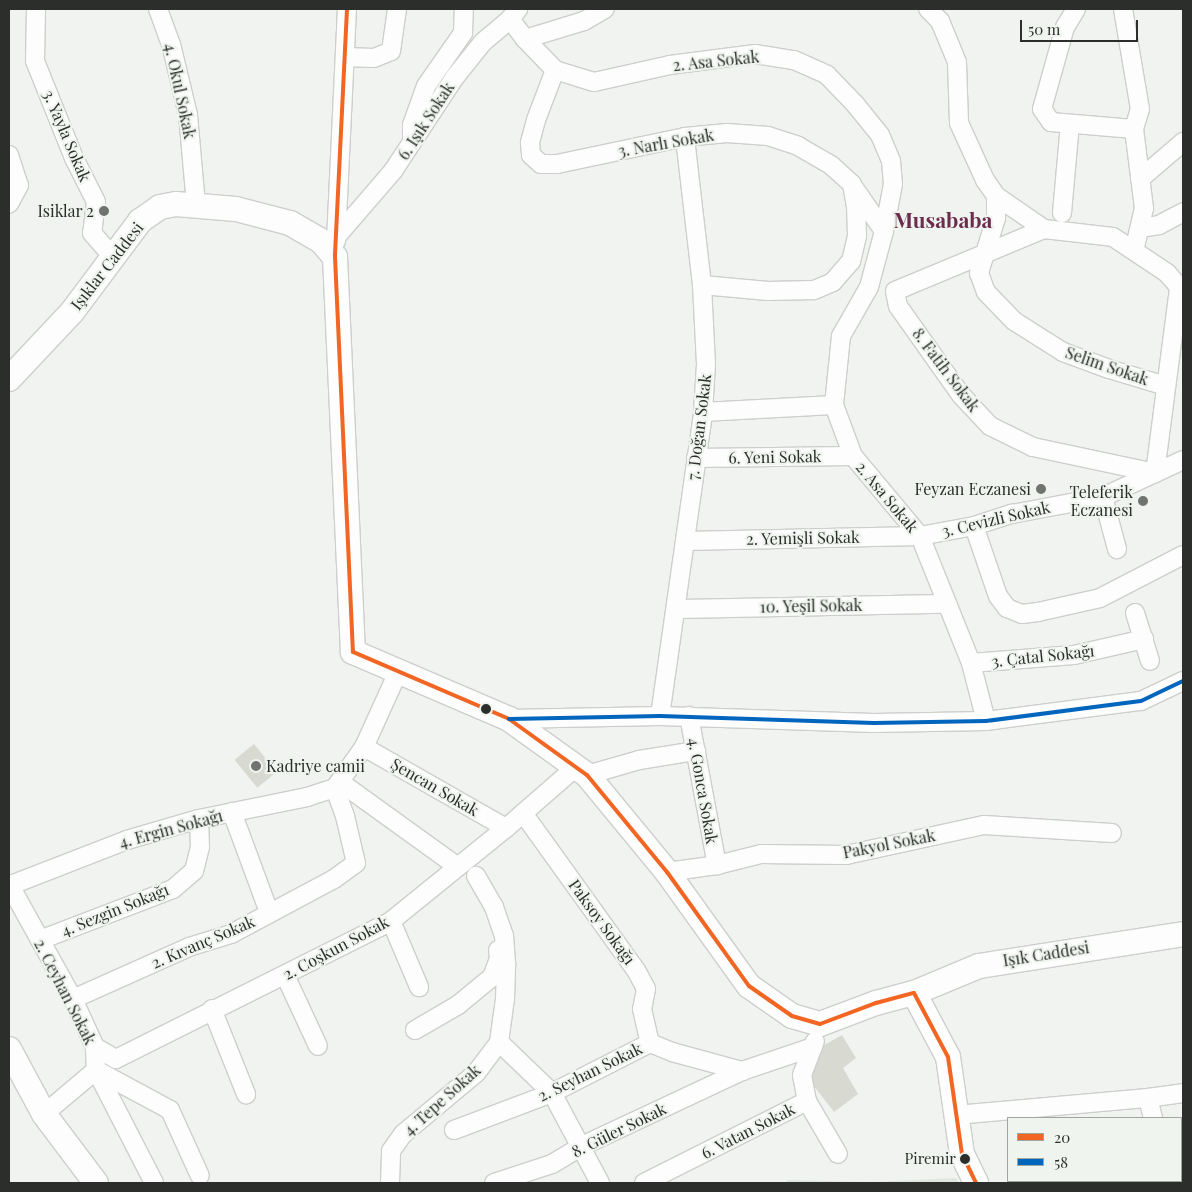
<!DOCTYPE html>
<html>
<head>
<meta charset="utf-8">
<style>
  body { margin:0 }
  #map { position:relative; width:1192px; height:1192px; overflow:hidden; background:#f0f3ef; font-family:"Playfair Display",serif }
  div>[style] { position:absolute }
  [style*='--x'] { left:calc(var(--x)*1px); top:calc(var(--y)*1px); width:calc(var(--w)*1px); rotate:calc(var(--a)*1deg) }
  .built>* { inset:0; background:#e0e7e0 }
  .building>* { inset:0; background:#d8dad1; transform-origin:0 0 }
  .roads { filter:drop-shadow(1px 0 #cdcfcc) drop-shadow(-1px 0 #cdcfcc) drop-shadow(0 1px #cdcfcc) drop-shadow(0 -1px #cdcfcc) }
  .street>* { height:18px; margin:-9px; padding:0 9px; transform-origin:9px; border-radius:9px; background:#fdfdfd }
  .secondary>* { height:24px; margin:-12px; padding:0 12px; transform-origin:12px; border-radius:12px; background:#fdfdfd }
  .bus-1>* { height:4px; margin:-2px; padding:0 2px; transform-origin:2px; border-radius:2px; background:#f26522 }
  .bus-2>* { height:4px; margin:-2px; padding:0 2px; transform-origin:2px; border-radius:2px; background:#0065bd }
  .dots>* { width:14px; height:14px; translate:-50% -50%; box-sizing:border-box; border:2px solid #eff4ee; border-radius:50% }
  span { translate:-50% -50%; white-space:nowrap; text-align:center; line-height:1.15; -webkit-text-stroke:4px #eff4ee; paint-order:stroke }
  .bus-label { font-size:15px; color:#2c2e2c }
  .right { translate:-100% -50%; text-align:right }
  .street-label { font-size:16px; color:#2c2e2c }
  .poi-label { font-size:16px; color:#2c2e2c }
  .left { translate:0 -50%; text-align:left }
  .district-label { font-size:21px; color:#6b2c4e; font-weight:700 }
  .frame { position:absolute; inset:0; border:10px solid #2c2e2c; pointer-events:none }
  .legend { position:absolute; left:1007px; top:1117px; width:175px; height:65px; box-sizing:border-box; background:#eff4ee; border:1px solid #a1a5a0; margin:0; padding:6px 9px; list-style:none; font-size:15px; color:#2c2e2c }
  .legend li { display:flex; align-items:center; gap:10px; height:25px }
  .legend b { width:25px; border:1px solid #a1a5a0 }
  .scale { position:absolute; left:1020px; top:20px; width:118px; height:22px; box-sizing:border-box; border:2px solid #2c2e2c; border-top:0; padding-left:6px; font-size:15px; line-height:18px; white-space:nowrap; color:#2c2e2c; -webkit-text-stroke:4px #eff4ee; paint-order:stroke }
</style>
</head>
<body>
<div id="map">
  <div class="built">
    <i style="clip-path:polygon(956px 1178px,959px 1183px,787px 1183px,787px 1180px,871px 1182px)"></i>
  </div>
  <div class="building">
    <i style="left:254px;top:744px;width:36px;height:25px;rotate:51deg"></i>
    <i style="clip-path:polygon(842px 1035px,856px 1058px,843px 1068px,858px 1094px,834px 1112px,810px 1081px,819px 1048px)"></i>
  </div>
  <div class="roads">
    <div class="street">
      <i style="--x:36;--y:9;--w:52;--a:91.1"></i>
      <i style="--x:35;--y:61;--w:105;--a:68.1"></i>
      <i style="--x:74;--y:158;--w:49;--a:63.4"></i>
      <i style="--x:96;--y:202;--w:31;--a:97"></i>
      <i style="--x:92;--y:233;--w:30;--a:49"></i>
      <i style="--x:158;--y:9;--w:37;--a:70"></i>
      <i style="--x:171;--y:44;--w:73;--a:76.5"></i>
      <i style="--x:188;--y:115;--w:89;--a:84.9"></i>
      <i style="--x:928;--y:9;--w:17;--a:45"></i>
      <i style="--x:940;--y:21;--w:44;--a:67.5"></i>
      <i style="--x:957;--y:62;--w:61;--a:88.1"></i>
      <i style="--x:959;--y:123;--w:63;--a:65.5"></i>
      <i style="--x:985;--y:180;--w:19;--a:55"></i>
      <i style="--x:996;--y:196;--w:58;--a:34.5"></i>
      <i style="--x:1044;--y:229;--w:69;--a:6.6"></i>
      <i style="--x:1113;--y:237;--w:65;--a:33.7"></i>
      <i style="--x:1167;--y:273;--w:18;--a:49"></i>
      <i style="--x:1076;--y:9;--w:21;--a:121"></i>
      <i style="--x:1065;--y:27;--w:85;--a:105.7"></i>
      <i style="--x:1042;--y:109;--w:16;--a:55"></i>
      <i style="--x:1051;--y:122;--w:83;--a:4.8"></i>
      <i style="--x:1123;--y:9;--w:101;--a:80.4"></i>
      <i style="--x:1140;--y:109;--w:21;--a:107"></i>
      <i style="--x:1134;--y:129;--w:80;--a:82.8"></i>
      <i style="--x:1144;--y:208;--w:44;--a:103.1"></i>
      <i style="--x:510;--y:19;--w:25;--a:53"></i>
      <i style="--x:525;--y:39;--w:43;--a:45.9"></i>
      <i style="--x:555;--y:70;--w:41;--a:17.1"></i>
      <i style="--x:594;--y:82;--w:78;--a:-12.6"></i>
      <i style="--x:670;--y:65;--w:86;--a:-7.4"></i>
      <i style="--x:755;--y:54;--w:39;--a:9"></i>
      <i style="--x:794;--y:60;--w:36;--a:24"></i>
      <i style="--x:827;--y:75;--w:40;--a:46"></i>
      <i style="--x:855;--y:104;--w:40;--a:51"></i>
      <i style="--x:880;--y:135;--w:28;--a:67"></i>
      <i style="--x:891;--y:161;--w:23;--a:85"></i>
      <i style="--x:893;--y:184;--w:48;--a:100.8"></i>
      <i style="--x:884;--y:231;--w:58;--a:105"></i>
      <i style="--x:869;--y:287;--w:56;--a:119.7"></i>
      <i style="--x:841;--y:336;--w:69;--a:95.8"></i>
      <i style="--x:834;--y:405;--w:54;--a:69.6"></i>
      <i style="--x:853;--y:456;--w:104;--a:50.1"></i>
      <i style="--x:920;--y:536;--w:137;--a:68.1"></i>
      <i style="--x:971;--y:663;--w:60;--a:75.5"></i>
      <i style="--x:525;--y:39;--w:62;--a:-17"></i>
      <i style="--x:584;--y:21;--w:24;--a:-30"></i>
      <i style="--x:345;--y:57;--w:29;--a:2"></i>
      <i style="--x:374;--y:58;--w:18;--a:-22"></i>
      <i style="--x:391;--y:51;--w:42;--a:-81.9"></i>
      <i style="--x:555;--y:70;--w:53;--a:110.8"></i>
      <i style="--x:536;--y:120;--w:24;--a:105"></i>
      <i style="--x:530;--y:143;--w:12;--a:85"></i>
      <i style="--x:531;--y:155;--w:13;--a:42"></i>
      <i style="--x:541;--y:164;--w:16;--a:0"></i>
      <i style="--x:557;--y:164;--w:131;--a:-11.9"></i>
      <i style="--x:685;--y:137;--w:42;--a:-5.4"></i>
      <i style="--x:727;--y:133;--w:41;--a:4.2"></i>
      <i style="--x:768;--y:136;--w:32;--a:18"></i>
      <i style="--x:798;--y:146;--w:39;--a:30"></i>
      <i style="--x:832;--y:166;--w:27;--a:42"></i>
      <i style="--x:852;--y:184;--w:22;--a:80"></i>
      <i style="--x:856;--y:206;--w:30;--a:88"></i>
      <i style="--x:857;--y:236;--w:26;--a:103"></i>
      <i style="--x:851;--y:261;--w:28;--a:131"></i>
      <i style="--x:833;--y:282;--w:21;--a:157"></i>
      <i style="--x:814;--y:290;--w:46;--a:178.8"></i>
      <i style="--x:768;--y:291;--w:66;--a:-174.8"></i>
      <i style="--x:412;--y:139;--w:14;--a:-90"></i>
      <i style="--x:412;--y:125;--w:41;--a:-70.3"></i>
      <i style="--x:426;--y:86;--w:65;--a:-55.1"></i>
      <i style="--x:463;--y:33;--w:24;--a:-88"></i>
      <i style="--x:9;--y:155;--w:32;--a:72"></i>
      <i style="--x:19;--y:185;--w:21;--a:118"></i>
      <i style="--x:1140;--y:179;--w:57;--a:-40.7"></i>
      <i style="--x:854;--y:188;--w:52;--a:55.1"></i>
      <i style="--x:996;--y:196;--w:22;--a:90"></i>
      <i style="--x:996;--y:218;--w:58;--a:107.2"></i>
      <i style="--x:979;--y:273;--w:20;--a:70"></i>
      <i style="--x:986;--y:292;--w:40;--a:46"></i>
      <i style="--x:1014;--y:321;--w:58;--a:32.3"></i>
      <i style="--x:1063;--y:352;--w:49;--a:20.3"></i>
      <i style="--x:1109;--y:369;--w:59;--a:16.6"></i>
      <i style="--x:1062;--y:213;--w:89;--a:-84.9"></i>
      <i style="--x:1140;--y:228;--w:19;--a:-9"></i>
      <i style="--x:1159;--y:225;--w:27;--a:-28"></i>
      <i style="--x:1044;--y:229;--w:161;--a:157.4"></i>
      <i style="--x:895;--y:291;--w:15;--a:79"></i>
      <i style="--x:898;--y:306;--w:109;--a:54.7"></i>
      <i style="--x:961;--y:395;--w:42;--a:46.9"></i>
      <i style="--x:990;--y:426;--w:48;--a:26"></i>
      <i style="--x:1033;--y:447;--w:125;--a:12"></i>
      <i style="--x:1155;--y:473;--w:188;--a:-82.6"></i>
      <i style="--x:337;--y:236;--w:86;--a:-49.3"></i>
      <i style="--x:393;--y:171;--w:113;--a:-56.6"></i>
      <i style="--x:455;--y:77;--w:45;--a:-51.3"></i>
      <i style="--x:483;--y:42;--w:35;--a:-40"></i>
      <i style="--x:510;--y:19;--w:13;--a:-51"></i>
      <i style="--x:336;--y:241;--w:232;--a:-87.3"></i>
      <i style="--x:703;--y:412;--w:131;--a:-3.1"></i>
      <i style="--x:696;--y:458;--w:157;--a:-0.7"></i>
      <i style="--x:1103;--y:497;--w:54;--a:74.9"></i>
      <i style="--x:974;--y:526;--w:74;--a:71.1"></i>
      <i style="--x:998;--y:596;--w:15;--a:53"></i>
      <i style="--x:1007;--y:608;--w:16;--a:22"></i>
      <i style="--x:1022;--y:614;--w:16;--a:-7"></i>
      <i style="--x:1038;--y:612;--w:64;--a:-12.7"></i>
      <i style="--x:1100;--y:598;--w:93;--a:-27.4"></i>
      <i style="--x:685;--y:541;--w:235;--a:-1.2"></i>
      <i style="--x:920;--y:536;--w:55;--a:-10.5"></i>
      <i style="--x:974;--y:526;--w:40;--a:-18"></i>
      <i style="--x:1012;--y:514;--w:93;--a:-10.6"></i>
      <i style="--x:1103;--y:497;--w:88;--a:-24.8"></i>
      <i style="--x:676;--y:609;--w:271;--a:-1.1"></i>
      <i style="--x:1135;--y:613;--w:50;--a:72.6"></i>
      <i style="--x:971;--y:663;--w:103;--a:-4.4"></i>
      <i style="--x:1074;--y:655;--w:72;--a:-12.9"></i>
      <i style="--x:660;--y:716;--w:307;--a:-81.9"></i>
      <i style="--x:703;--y:412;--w:48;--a:-86.4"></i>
      <i style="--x:706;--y:364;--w:79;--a:-92.9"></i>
      <i style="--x:702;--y:285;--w:149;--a:-96.6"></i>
      <i style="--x:689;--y:716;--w:152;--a:79.4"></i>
      <i style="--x:509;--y:719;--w:151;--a:-1.1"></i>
      <i style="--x:660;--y:716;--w:214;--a:1.9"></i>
      <i style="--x:874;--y:723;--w:112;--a:-1"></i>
      <i style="--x:986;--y:721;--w:156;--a:-7.4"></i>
      <i style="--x:1141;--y:701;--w:47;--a:-25.5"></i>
      <i style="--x:364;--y:747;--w:163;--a:29.7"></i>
      <i style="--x:587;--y:775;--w:54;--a:-16.1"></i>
      <i style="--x:639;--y:760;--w:58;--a:-9"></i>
      <i style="--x:340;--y:782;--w:145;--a:35.8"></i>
      <i style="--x:232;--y:812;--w:107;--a:69.7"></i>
      <i style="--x:523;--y:813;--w:193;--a:54.3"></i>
      <i style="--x:636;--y:970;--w:21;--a:62"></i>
      <i style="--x:646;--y:989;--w:20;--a:101"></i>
      <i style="--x:642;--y:1009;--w:35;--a:77"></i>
      <i style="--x:667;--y:872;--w:50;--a:-8"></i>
      <i style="--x:717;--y:865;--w:45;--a:-14"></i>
      <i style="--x:761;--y:854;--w:85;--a:0.7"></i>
      <i style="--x:846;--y:855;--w:141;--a:-12.3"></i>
      <i style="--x:984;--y:825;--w:128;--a:3.6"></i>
      <i style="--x:9;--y:884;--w:132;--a:60.9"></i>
      <i style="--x:73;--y:999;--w:53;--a:65.4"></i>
      <i style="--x:95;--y:1047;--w:23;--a:88"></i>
      <i style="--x:96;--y:1070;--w:84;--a:28.4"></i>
      <i style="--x:170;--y:1110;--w:72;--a:65.6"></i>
      <i style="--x:11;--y:885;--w:124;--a:-21.2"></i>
      <i style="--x:127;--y:840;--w:75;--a:-16.3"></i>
      <i style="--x:199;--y:819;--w:110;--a:-11.5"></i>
      <i style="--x:307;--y:797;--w:29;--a:-18"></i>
      <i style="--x:391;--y:921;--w:72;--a:67"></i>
      <i style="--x:40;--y:940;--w:142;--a:-21"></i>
      <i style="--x:173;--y:889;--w:28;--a:-41"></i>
      <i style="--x:194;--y:871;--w:25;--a:-76"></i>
      <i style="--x:200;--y:847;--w:28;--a:-92"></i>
      <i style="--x:285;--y:975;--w:78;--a:65.1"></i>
      <i style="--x:73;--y:999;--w:127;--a:-24.1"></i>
      <i style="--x:189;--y:947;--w:44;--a:-17.2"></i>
      <i style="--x:231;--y:934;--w:117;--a:-28.1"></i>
      <i style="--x:334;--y:879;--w:27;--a:-36"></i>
      <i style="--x:356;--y:863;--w:48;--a:-103.2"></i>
      <i style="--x:345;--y:816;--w:30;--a:-110"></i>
      <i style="--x:335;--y:788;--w:50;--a:-54.7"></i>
      <i style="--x:364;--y:747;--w:82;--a:-65.6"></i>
      <i style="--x:212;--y:1009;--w:92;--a:68.2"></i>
      <i style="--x:415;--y:1030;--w:50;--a:-30.2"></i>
      <i style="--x:458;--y:1005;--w:44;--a:-39.5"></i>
      <i style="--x:492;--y:977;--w:19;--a:-69"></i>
      <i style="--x:499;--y:959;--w:9;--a:-96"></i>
      <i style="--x:499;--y:1042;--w:74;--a:43.9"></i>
      <i style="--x:552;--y:1093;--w:102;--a:61.9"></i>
      <i style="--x:95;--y:1047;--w:24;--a:30"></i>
      <i style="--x:116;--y:1059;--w:308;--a:-26.6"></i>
      <i style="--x:391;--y:921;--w:148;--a:-39"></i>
      <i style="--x:506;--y:828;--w:93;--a:-41.1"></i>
      <i style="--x:1148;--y:1098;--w:21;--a:76"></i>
      <i style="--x:807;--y:1101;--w:61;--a:59.7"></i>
      <i style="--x:44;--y:1114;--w:68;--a:-40.2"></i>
      <i style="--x:96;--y:1070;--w:127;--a:62.8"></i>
      <i style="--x:956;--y:1115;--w:193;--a:-5.1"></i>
      <i style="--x:1148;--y:1098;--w:35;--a:-8"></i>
      <i style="--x:454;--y:1130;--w:105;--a:-20.7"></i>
      <i style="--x:552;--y:1093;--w:110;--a:-27"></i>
      <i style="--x:650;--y:1043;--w:24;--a:22"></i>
      <i style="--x:672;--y:1052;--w:73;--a:15.2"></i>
      <i style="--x:742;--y:1071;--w:75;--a:-18.7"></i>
      <i style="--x:1167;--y:1181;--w:2;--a:90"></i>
      <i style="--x:390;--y:1183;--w:32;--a:-88"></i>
      <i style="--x:391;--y:1151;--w:21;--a:-55"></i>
      <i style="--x:403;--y:1134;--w:95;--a:-39.9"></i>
      <i style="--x:476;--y:1073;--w:39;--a:-53"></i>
      <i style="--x:499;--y:1042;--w:43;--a:-82.1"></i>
      <i style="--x:505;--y:999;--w:36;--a:-88"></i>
      <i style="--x:506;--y:963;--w:27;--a:-94"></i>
      <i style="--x:504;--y:936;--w:31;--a:-109"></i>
      <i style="--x:494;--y:907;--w:36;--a:-120"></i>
      <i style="--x:494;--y:1183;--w:61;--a:-18.1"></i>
      <i style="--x:552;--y:1164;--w:35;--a:-31"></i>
      <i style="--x:582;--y:1146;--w:177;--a:-25.1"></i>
      <i style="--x:644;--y:1183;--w:182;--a:-26.7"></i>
      <i style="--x:807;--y:1101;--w:26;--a:-101"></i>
      <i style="--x:802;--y:1075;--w:36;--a:-69"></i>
    </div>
    <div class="secondary">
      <i style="--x:9;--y:379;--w:92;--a:-46.8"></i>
      <i style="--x:72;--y:312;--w:114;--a:-53.2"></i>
      <i style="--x:140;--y:221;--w:24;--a:-35"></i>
      <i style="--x:160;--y:207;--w:16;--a:-11"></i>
      <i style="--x:176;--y:204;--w:60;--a:4.8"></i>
      <i style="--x:236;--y:209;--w:56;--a:14.5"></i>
      <i style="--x:290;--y:223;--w:34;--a:30"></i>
      <i style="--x:320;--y:240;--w:23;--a:49"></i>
      <i style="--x:335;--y:257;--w:395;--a:87.4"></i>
      <i style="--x:353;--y:652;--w:170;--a:23.2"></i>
      <i style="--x:509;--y:719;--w:96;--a:35.7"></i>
      <i style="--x:587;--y:775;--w:126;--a:50.5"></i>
      <i style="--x:667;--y:872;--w:140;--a:54.3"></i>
      <i style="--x:749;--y:986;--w:52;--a:34.9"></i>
      <i style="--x:792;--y:1016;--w:29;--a:16"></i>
      <i style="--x:820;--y:1024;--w:60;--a:-20.6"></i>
      <i style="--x:876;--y:1003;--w:39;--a:-15"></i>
      <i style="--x:914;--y:993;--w:72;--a:62"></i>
      <i style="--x:948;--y:1057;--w:98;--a:81.8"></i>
      <i style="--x:962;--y:1154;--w:32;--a:64"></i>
      <i style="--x:914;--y:993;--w:70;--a:-22.6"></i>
      <i style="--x:979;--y:966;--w:206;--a:-8.9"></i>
      <i style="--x:9;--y:1049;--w:74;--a:61.7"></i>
      <i style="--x:44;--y:1114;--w:86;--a:53"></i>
    </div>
  </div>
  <div class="bus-1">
    <i style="--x:347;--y:9;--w:248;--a:92.8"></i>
    <i style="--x:335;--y:257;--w:395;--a:87.4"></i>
    <i style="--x:353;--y:652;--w:170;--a:23.2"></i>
    <i style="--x:509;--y:719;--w:96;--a:35.7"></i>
    <i style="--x:587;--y:775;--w:126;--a:50.5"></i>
    <i style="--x:667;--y:872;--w:140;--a:54.3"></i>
    <i style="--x:749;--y:986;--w:52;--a:34.9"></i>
    <i style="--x:792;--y:1016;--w:29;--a:16"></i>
    <i style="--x:820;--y:1024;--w:60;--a:-20.6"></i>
    <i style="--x:876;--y:1003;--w:39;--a:-15"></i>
    <i style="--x:914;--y:993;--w:72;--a:62"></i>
    <i style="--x:948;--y:1057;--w:98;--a:81.8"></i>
    <i style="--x:962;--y:1154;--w:32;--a:64"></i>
  </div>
  <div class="bus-2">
    <i style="--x:509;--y:719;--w:151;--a:-1.1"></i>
    <i style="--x:660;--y:716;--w:214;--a:1.9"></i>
    <i style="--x:874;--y:723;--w:112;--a:-1"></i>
    <i style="--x:986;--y:721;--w:156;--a:-7.4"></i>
    <i style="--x:1141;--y:701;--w:47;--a:-25.5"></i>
  </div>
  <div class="dots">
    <i style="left:104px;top:211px;background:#717370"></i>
    <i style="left:1041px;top:489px;background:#717370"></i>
    <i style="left:1143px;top:501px;background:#717370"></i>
    <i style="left:486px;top:709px;background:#2c2e2c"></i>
    <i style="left:256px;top:766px;background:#717370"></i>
    <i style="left:965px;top:1159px;background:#2c2e2c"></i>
  </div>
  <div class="bus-label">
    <span class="right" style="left:956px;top:1159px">Piremir</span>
  </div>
  <div class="street-label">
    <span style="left:716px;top:61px;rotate:-6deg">2. Asa Sokak</span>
    <span style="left:180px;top:91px;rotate:78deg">4. Okul Sokak</span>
    <span style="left:426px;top:121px;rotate:-57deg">6. Işık Sokak</span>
    <span style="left:67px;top:136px;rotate:67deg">3. Yayla Sokak</span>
    <span style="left:666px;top:143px;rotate:-10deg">3. Narlı Sokak</span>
    <span style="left:107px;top:266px;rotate:-52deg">Işıklar Caddesi</span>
    <span style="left:1107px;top:366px;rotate:19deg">Selim Sokak</span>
    <span style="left:946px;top:370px;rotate:53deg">8. Fatih Sokak</span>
    <span style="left:699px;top:427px;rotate:-83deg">7. Doğan Sokak</span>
    <span style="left:775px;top:457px;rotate:-1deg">6. Yeni Sokak</span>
    <span style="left:887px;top:497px;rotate:50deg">2. Asa Sokak</span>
    <span style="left:996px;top:519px;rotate:-13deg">3. Cevizli Sokak</span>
    <span style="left:803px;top:538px;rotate:-1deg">2. Yemişli Sokak</span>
    <span style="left:811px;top:606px;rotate:-1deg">10. Yeşil Sokak</span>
    <span style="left:1043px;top:656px;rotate:-6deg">3. Çatal Sokağı</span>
    <span style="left:435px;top:787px;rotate:30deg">Şencan Sokak</span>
    <span style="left:703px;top:791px;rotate:80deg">4. Gonca Sokak</span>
    <span style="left:171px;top:829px;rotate:-15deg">4. Ergin Sokağı</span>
    <span style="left:889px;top:844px;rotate:-11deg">Pakyol Sokak</span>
    <span style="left:115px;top:910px;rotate:-22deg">4. Sezgin Sokağı</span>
    <span style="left:602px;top:922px;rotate:54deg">Paksoy Sokağı</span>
    <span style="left:203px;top:942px;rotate:-23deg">2. Kıvanç Sokak</span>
    <span style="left:336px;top:948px;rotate:-28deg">2. Coşkun Sokak</span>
    <span style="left:1046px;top:954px;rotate:-9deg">Işık Caddesi</span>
    <span style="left:65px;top:992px;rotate:63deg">2. Ceyhan Sokak</span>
    <span style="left:590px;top:1072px;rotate:-26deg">2. Seyhan Sokak</span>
    <span style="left:442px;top:1100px;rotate:-42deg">4. Tepe Sokak</span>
    <span style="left:619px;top:1130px;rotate:-26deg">8. Güler Sokak</span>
    <span style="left:748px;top:1131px;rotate:-27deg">6. Vatan Sokak</span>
  </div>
  <div class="poi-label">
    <span class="right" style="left:94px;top:211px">Isiklar 2</span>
    <span class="right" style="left:1031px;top:489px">Feyzan Eczanesi</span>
    <span class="right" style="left:1133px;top:501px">Teleferik<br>Eczanesi</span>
    <span class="left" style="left:266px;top:766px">Kadriye camii</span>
  </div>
  <div class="district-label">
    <span style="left:943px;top:219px">Musababa</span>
  </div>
  <div class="frame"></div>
  <ul class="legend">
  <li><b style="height:6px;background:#f26522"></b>20</li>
  <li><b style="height:6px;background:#0065bd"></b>58</li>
  </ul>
  <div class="scale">50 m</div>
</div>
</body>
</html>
